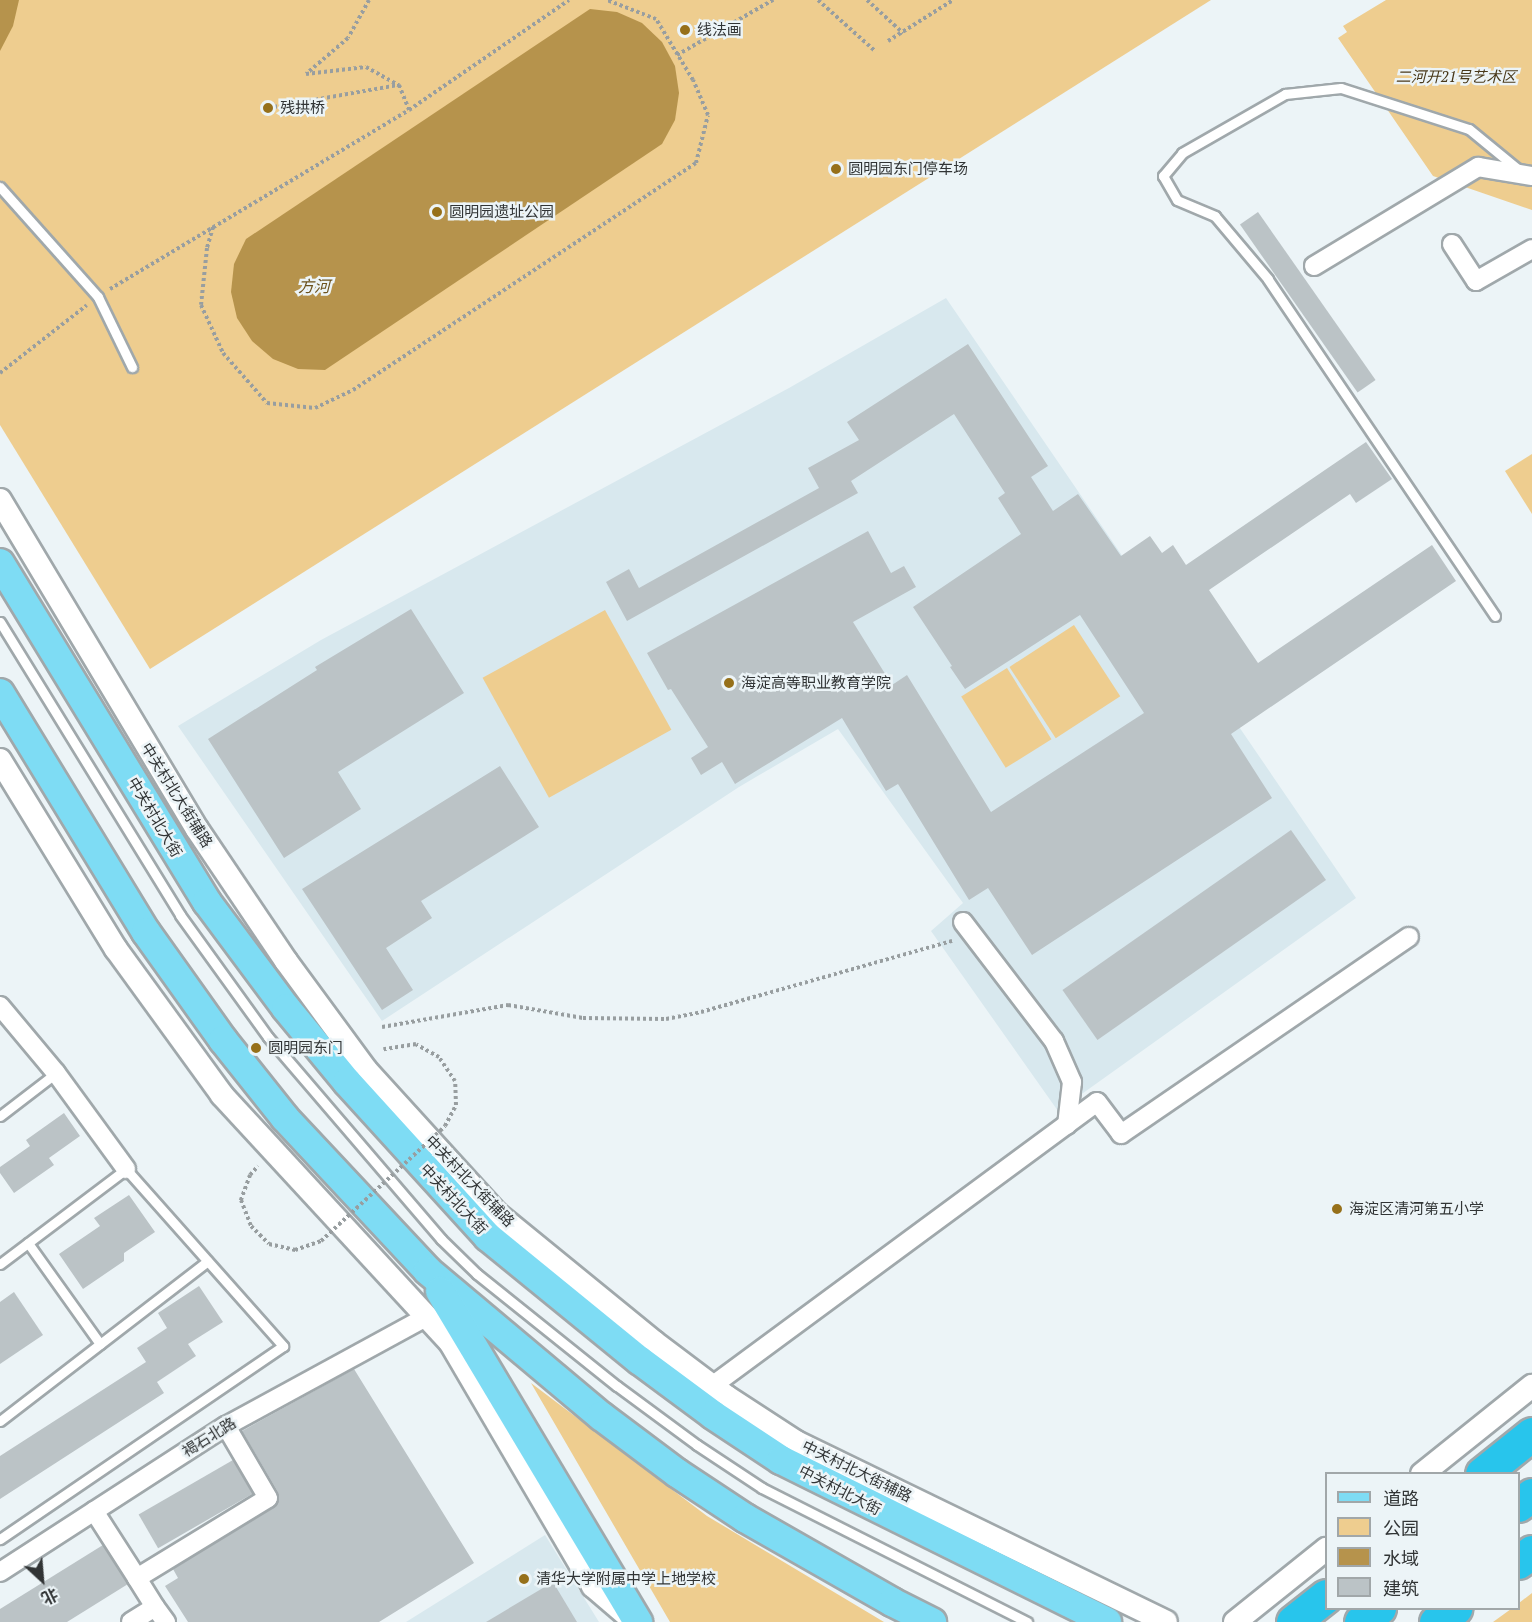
<!DOCTYPE html>
<html>
<head>
<meta charset="utf-8">
<style>
  body { margin:0 }
  #map { position:relative; width:1532px; height:1622px; overflow:hidden; background:#ecf4f7; font-family:"PT Serif","Noto Sans SC",serif }
  div>[style] { position:absolute }
  [style*='--x'] { left:calc(var(--x)*1px); top:calc(var(--y)*1px); width:calc(var(--w)*1px); rotate:calc(var(--a)*1deg) }
  .built>* { inset:0; background:#d8e8ee }
  .green>* { inset:0; background:#eecd8f; transform-origin:0 0 }
  .water>* { inset:0; background:#b6934c }
  .building>* { inset:0; background:#bbc3c6; transform-origin:0 0 }
  .path>* { height:4px; margin-top:-2px; transform-origin:0; background:repeating-linear-gradient(90deg,#989ea0 0 3px,transparent 0 6px) }
  .roads { filter:drop-shadow(2px 0 #a0a8ab) drop-shadow(-2px 0 #a0a8ab) drop-shadow(0 2px #a0a8ab) drop-shadow(0 -2px #a0a8ab) }
  .service>* { height:9px; margin:-4.5px; padding:0 4.5px; transform-origin:4.5px; border-radius:4.5px; background:#fff }
  .minor>* { height:18px; margin:-9px; padding:0 9px; transform-origin:9px; border-radius:9px; background:#fff }
  .tertiary>* { height:22px; margin:-11px; padding:0 11px; transform-origin:11px; border-radius:11px; background:#fff }
  .primary>* { height:28px; margin:-14px; padding:0 14px; transform-origin:14px; border-radius:14px; background:#7edcf4 }
  .motorway>* { height:33px; margin:-16.5px; padding:0 16.5px; transform-origin:16.5px; border-radius:16.5px; background:#28c5ec }
  .path-bridge>* { height:4px; margin-top:-2px; transform-origin:0; background:repeating-linear-gradient(90deg,#989ea0 0 3px,transparent 0 6px) }
  .dots>* { width:16px; height:16px; translate:-50% -50%; box-sizing:border-box; border:3px solid #ecf4f7; border-radius:50% }
  span { translate:-50% -50%; white-space:nowrap; text-align:center; line-height:1.15; -webkit-text-stroke:5px #ecf4f7; paint-order:stroke }
  .poi-label { font-size:15px; color:#313435 }
  .left { translate:0 -50%; text-align:left }
  .park-label { font-size:15px; color:#49391a; font-style:italic }
  .street-label { font-size:15px; color:#313435 }
  .water-label { font-size:16px; color:#6c521d; font-style:italic }
  .legend { position:absolute; left:1325px; top:1472px; width:195px; height:138px; box-sizing:border-box; background:#ecf4f7; border:2px solid #a1a7a9; margin:0; padding:8px 10px; list-style:none; font-size:18px; color:#313435 }
  .legend li { display:flex; align-items:center; gap:12px; height:30px }
  .legend b { width:30px; border:2px solid #a1a7a9 }
  .north { position:absolute; left:12px; top:1550px; width:60px; height:60px; -webkit-text-stroke:4px #ecf4f7; paint-order:stroke; rotate:154deg; font-size:16px; font-weight:700; line-height:24px; text-align:center; color:#313435 }
  .north::after { content:''; display:block; margin:auto; width:21px; height:27px; background:#313435; clip-path:polygon(50% 0,100% 100%,50% 72%,0 100%) }
</style>
</head>
<body>
<div id="map">
  <div class="built">
    <i style="clip-path:polygon(946px 298px,1356px 898px,1058px 1111px,931px 931px,963px 903px,838px 729px,739px 787px,382px 1021px,178px 726px,321px 640px,789px 388px)"></i>
    <i style="clip-path:polygon(545px 1535px,599px 1622px,406px 1622px)"></i>
  </div>
  <div class="green">
    <i style="clip-path:polygon(0 0,1211px 0,150px 669px,0 425px)"></i>
    <i style="clip-path:polygon(1386px 0,1532px 0,1532px 210px,1433px 176px,1338px 38px,1347px 32px,1343px 26px)"></i>
    <i style="clip-path:polygon(1532px 454px,1532px 514px,1505px 471px)"></i>
    <i style="left:605px;top:610px;width:137px;height:140px;rotate:61deg"></i>
    <i style="left:1074px;top:625px;width:85px;height:77px;rotate:57deg"></i>
    <i style="left:1007px;top:668px;width:84px;height:54px;rotate:58deg"></i>
    <i style="clip-path:polygon(531px 1383px,707px 1516px,884px 1622px,670px 1622px)"></i>
    <i style="clip-path:polygon(1532px 1593px,1532px 1622px,1493px 1622px,1511px 1609px,1518px 1608px,1519px 1603px)"></i>
  </div>
  <div class="water">
    <i style="clip-path:polygon(0 0,19px 0,13px 26px,0 51px)"></i>
    <i style="clip-path:polygon(590px 9px,617px 12px,642px 23px,662px 42px,675px 66px,679px 93px,675px 120px,662px 144px,325px 370px,298px 369px,273px 359px,252px 341px,237px 318px,231px 292px,234px 264px,246px 239px)"></i>
  </div>
  <div class="building">
    <i style="left:1258px;top:212px;width:205px;height:22px;rotate:55deg"></i>
    <i style="clip-path:polygon(968px 344px,1048px 466px,1031px 477px,1053px 511px,1078px 494px,1121px 556px,1150px 536px,1162px 553px,1173px 545px,1186px 565px,1366px 442px,1392px 479px,1356px 503px,1350px 494px,1209px 590px,1258px 663px,1432px 545px,1456px 581px,1231px 734px,1272px 798px,1032px 955px,988px 888px,969px 900px,898px 784px,886px 791px,842px 718px,735px 784px,722px 762px,701px 775px,691px 758px,708px 747px,671px 689px,668px 690px,647px 653px,868px 531px,891px 573px,904px 566px,916px 587px,853px 622px,892px 685px,907px 675px,991px 812px,1144px 713px,1080px 615px,965px 689px,950px 667px,952px 666px,913px 607px,1021px 534px,998px 498px,1005px 493px,954px 414px,851px 481px,858px 493px,627px 621px,606px 582px,629px 569px,639px 588px,819px 488px,808px 468px,859px 440px,847px 422px)"></i>
    <i style="clip-path:polygon(411px 609px,464px 693px,338px 772px,361px 809px,284px 858px,208px 739px,317px 670px,315px 667px)"></i>
    <i style="clip-path:polygon(500px 766px,539px 827px,421px 901px,432px 918px,386px 948px,413px 990px,382px 1010px,302px 889px)"></i>
    <i style="left:1291px;top:830px;width:61px;height:279px;rotate:55deg"></i>
    <i style="clip-path:polygon(64px 1113px,80px 1136px,49px 1158px,54px 1165px,14px 1193px,0 1173px,0 1167px,30px 1146px,26px 1140px)"></i>
    <i style="clip-path:polygon(129px 1195px,155px 1232px,124px 1253px,124px 1261px,83px 1289px,59px 1254px,100px 1226px,94px 1218px)"></i>
    <i style="clip-path:polygon(199px 1286px,223px 1322px,188px 1344px,196px 1356px,157px 1382px,164px 1393px,0 1499px,0 1456px,146px 1362px,137px 1348px,167px 1328px,158px 1313px)"></i>
    <i style="clip-path:polygon(14px 1292px,43px 1335px,0 1364px,0 1302px)"></i>
    <i style="clip-path:polygon(354px 1369px,474px 1563px,379px 1622px,188px 1622px,165px 1586px,178px 1578px,173px 1569px,278px 1503px,278px 1492px,242px 1431px)"></i>
    <i style="left:233px;top:1460px;width:39px;height:109px;rotate:60deg"></i>
    <i style="clip-path:polygon(103px 1545px,128px 1584px,67px 1622px,0 1622px,0 1609px)"></i>
    <i style="clip-path:polygon(553px 1582px,577px 1622px,486px 1622px)"></i>
  </div>
  <div class="path">
    <i style="--x:369;--y:0;--w:43;--a:118.9"></i>
    <i style="--x:348;--y:38;--w:55;--a:139.4"></i>
    <i style="--x:306;--y:74;--w:60;--a:-6.7"></i>
    <i style="--x:366;--y:67;--w:38;--a:29"></i>
    <i style="--x:399;--y:85;--w:27;--a:68"></i>
    <i style="--x:818;--y:0;--w:75;--a:41.8"></i>
    <i style="--x:867;--y:0;--w:49;--a:42.5"></i>
    <i style="--x:888;--y:41;--w:77;--a:-32.2"></i>
    <i style="--x:677;--y:55;--w:111;--a:-29.8"></i>
    <i style="--x:268;--y:108;--w:133;--a:-10"></i>
    <i style="--x:213;--y:227;--w:22;--a:106"></i>
    <i style="--x:207;--y:248;--w:57;--a:96"></i>
    <i style="--x:201;--y:305;--w:53;--a:65.4"></i>
    <i style="--x:223;--y:353;--w:67;--a:48.7"></i>
    <i style="--x:267;--y:403;--w:48;--a:5.9"></i>
    <i style="--x:315;--y:408;--w:42;--a:-25.3"></i>
    <i style="--x:353;--y:390;--w:411;--a:-33.5"></i>
    <i style="--x:696;--y:163;--w:49;--a:-76"></i>
    <i style="--x:708;--y:115;--w:38;--a:-113"></i>
    <i style="--x:693;--y:80;--w:71;--a:-121.2"></i>
    <i style="--x:656;--y:19;--w:53;--a:-158.8"></i>
    <i style="--x:110;--y:289;--w:348;--a:-30.9"></i>
    <i style="--x:409;--y:110;--w:194;--a:-34.5"></i>
    <i style="--x:0;--y:373;--w:110;--a:-38"></i>
    <i style="--x:382;--y:1027;--w:128;--a:-9.9"></i>
    <i style="--x:508;--y:1005;--w:76;--a:9.8"></i>
    <i style="--x:583;--y:1018;--w:83;--a:0.7"></i>
    <i style="--x:666;--y:1019;--w:36;--a:-11"></i>
    <i style="--x:701;--y:1012;--w:261;--a:-15.8"></i>
    <i style="--x:250;--y:1175;--w:12;--a:-48"></i>
  </div>
  <div class="roads">
    <div class="service">
      <i style="--x:0;--y:187;--w:147;--a:48.3"></i>
      <i style="--x:98;--y:297;--w:78;--a:64.1"></i>
      <i style="--x:1495;--y:616;--w:406;--a:-124"></i>
      <i style="--x:1268;--y:279;--w:82;--a:-130.1"></i>
      <i style="--x:1215;--y:216;--w:41;--a:-157.2"></i>
      <i style="--x:1177;--y:200;--w:28;--a:-120"></i>
      <i style="--x:1163;--y:176;--w:30;--a:-50"></i>
      <i style="--x:1182;--y:153;--w:119;--a:-29.8"></i>
      <i style="--x:1285;--y:94;--w:56;--a:-6.1"></i>
      <i style="--x:1341;--y:88;--w:134;--a:17.8"></i>
      <i style="--x:1469;--y:129;--w:65;--a:39.4"></i>
      <i style="--x:0;--y:622;--w:344;--a:58.4"></i>
      <i style="--x:180;--y:915;--w:150;--a:54.2"></i>
      <i style="--x:268;--y:1037;--w:266;--a:49.4"></i>
      <i style="--x:441;--y:1239;--w:50;--a:44.2"></i>
      <i style="--x:477;--y:1274;--w:179;--a:38.7"></i>
      <i style="--x:617;--y:1386;--w:99;--a:36.4"></i>
      <i style="--x:697;--y:1445;--w:78;--a:33.5"></i>
      <i style="--x:762;--y:1488;--w:297;--a:26.8"></i>
      <i style="--x:0;--y:1116;--w:71;--a:-37.5"></i>
      <i style="--x:28;--y:1243;--w:124;--a:54.5"></i>
      <i style="--x:0;--y:1264;--w:158;--a:-37"></i>
      <i style="--x:126;--y:1169;--w:237;--a:48.4"></i>
      <i style="--x:283;--y:1346;--w:343;--a:145.7"></i>
      <i style="--x:0;--y:1421;--w:262;--a:-37.6"></i>
    </div>
    <div class="minor">
      <i style="--x:1452;--y:244;--w:44;--a:57"></i>
      <i style="--x:1476;--y:281;--w:64;--a:-29.7"></i>
      <i style="--x:1314;--y:266;--w:192;--a:-31.1"></i>
      <i style="--x:1478;--y:167;--w:55;--a:9.5"></i>
      <i style="--x:963;--y:922;--w:150;--a:52.6"></i>
      <i style="--x:1054;--y:1041;--w:45;--a:66.3"></i>
      <i style="--x:1072;--y:1082;--w:43;--a:96.6"></i>
      <i style="--x:0;--y:1006;--w:87;--a:50.1"></i>
      <i style="--x:56;--y:1073;--w:119;--a:53.9"></i>
      <i style="--x:712;--y:1386;--w:478;--a:-36.4"></i>
      <i style="--x:1097;--y:1102;--w:40;--a:53"></i>
      <i style="--x:1121;--y:1134;--w:349;--a:-34.4"></i>
      <i style="--x:94;--y:1511;--w:80;--a:57.3"></i>
      <i style="--x:137;--y:1578;--w:153;--a:-31.4"></i>
      <i style="--x:268;--y:1498;--w:83;--a:-120.3"></i>
      <i style="--x:0;--y:1572;--w:269;--a:-32.9"></i>
      <i style="--x:226;--y:1426;--w:228;--a:-28.6"></i>
      <i style="--x:155;--y:1607;--w:19;--a:54"></i>
      <i style="--x:131;--y:1622;--w:28;--a:-32"></i>
      <i style="--x:155;--y:1607;--w:34;--a:-122"></i>
    </div>
    <div class="tertiary">
      <i style="--x:0;--y:500;--w:383;--a:59.1"></i>
      <i style="--x:197;--y:829;--w:159;--a:56"></i>
      <i style="--x:286;--y:961;--w:135;--a:53.7"></i>
      <i style="--x:366;--y:1070;--w:193;--a:47.7"></i>
      <i style="--x:496;--y:1213;--w:204;--a:39.2"></i>
      <i style="--x:654;--y:1342;--w:91;--a:37"></i>
      <i style="--x:727;--y:1397;--w:82;--a:33.1"></i>
      <i style="--x:796;--y:1442;--w:411;--a:25.9"></i>
      <i style="--x:0;--y:760;--w:222;--a:58.5"></i>
      <i style="--x:116;--y:949;--w:180;--a:54"></i>
      <i style="--x:222;--y:1095;--w:336;--a:47.3"></i>
      <i style="--x:450;--y:1342;--w:283;--a:59.6"></i>
      <i style="--x:593;--y:1586;--w:48;--a:40.7"></i>
      <i style="--x:1422;--y:1474;--w:141;--a:-38.7"></i>
      <i style="--x:1235;--y:1622;--w:117;--a:-38.7"></i>
    </div>
    <div class="primary">
      <i style="--x:0;--y:563;--w:397;--a:58.6"></i>
      <i style="--x:207;--y:902;--w:132;--a:53.3"></i>
      <i style="--x:286;--y:1008;--w:96;--a:50.5"></i>
      <i style="--x:347;--y:1082;--w:210;--a:47.7"></i>
      <i style="--x:488;--y:1237;--w:195;--a:39.2"></i>
      <i style="--x:639;--y:1360;--w:92;--a:36.6"></i>
      <i style="--x:713;--y:1415;--w:82;--a:33.5"></i>
      <i style="--x:781;--y:1460;--w:364;--a:26.4"></i>
      <i style="--x:0;--y:693;--w:280;--a:58.6"></i>
      <i style="--x:146;--y:932;--w:133;--a:54.5"></i>
      <i style="--x:223;--y:1040;--w:100;--a:51.5"></i>
      <i style="--x:285;--y:1118;--w:209;--a:46.9"></i>
      <i style="--x:428;--y:1271;--w:226;--a:40"></i>
      <i style="--x:601;--y:1416;--w:95;--a:36.9"></i>
      <i style="--x:677;--y:1473;--w:82;--a:33.5"></i>
      <i style="--x:745;--y:1518;--w:169;--a:29.7"></i>
      <i style="--x:892;--y:1602;--w:45;--a:26.6"></i>
      <i style="--x:440;--y:1291;--w:386;--a:59.1"></i>
    </div>
    <div class="motorway">
      <i style="--x:1482;--y:1474;--w:64;--a:-38.7"></i>
      <i style="--x:1518;--y:1505;--w:17;--a:-36"></i>
      <i style="--x:1518;--y:1562;--w:17;--a:-36"></i>
      <i style="--x:1293;--y:1622;--w:42;--a:-38.2"></i>
      <i style="--x:1361;--y:1622;--w:23;--a:-38"></i>
      <i style="--x:1436;--y:1622;--w:24;--a:-36"></i>
    </div>
  </div>
  <div class="path-bridge">
    <i style="--x:250;--y:1175;--w:27;--a:110"></i>
    <i style="--x:241;--y:1200;--w:28;--a:69"></i>
    <i style="--x:251;--y:1226;--w:25;--a:45"></i>
    <i style="--x:269;--y:1244;--w:27;--a:13"></i>
    <i style="--x:295;--y:1250;--w:28;--a:-19"></i>
    <i style="--x:321;--y:1241;--w:169;--a:-42.8"></i>
    <i style="--x:445;--y:1126;--w:24;--a:-62"></i>
    <i style="--x:456;--y:1105;--w:24;--a:-92"></i>
    <i style="--x:455;--y:1081;--w:29;--a:-124"></i>
    <i style="--x:439;--y:1057;--w:26;--a:-151"></i>
    <i style="--x:416;--y:1044;--w:33;--a:171"></i>
  </div>
  <div class="dots">
    <i style="left:685px;top:30px;background:#96701a"></i>
    <i style="left:268px;top:108px;background:#96701a"></i>
    <i style="left:836px;top:169px;background:#96701a"></i>
    <i style="left:437px;top:212px;background:#96701a"></i>
    <i style="left:729px;top:683px;background:#96701a"></i>
    <i style="left:256px;top:1048px;background:#96701a"></i>
    <i style="left:1337px;top:1209px;background:#96701a"></i>
    <i style="left:524px;top:1579px;background:#96701a"></i>
  </div>
  <div class="poi-label">
    <span class="left" style="left:697px;top:30px">线法画</span>
    <span class="left" style="left:280px;top:108px">残拱桥</span>
    <span class="left" style="left:848px;top:169px">圆明园东门停车场</span>
    <span class="left" style="left:449px;top:212px">圆明园遗址公园</span>
    <span class="left" style="left:741px;top:683px">海淀高等职业教育学院</span>
    <span class="left" style="left:268px;top:1048px">圆明园东门</span>
    <span class="left" style="left:1349px;top:1209px">海淀区清河第五小学</span>
    <span class="left" style="left:536px;top:1579px">清华大学附属中学上地学校</span>
  </div>
  <div class="park-label">
    <span style="left:1456px;top:77px">二河开21号艺术区</span>
  </div>
  <div class="street-label">
    <span style="left:177px;top:795px;rotate:58deg">中关村北大街辅路</span>
    <span style="left:155px;top:817px;rotate:59deg">中关村北大街</span>
    <span style="left:470px;top:1181px;rotate:46deg">中关村北大街辅路</span>
    <span style="left:454px;top:1199px;rotate:47deg">中关村北大街</span>
    <span style="left:209px;top:1437px;rotate:-32deg">褐石北路</span>
    <span style="left:857px;top:1471px;rotate:26deg">中关村北大街辅路</span>
    <span style="left:840px;top:1490px;rotate:27deg">中关村北大街</span>
  </div>
  <div class="water-label">
    <span style="left:314px;top:286px">方河</span>
  </div>
  <ul class="legend">
  <li><b style="height:8px;background:#7edcf4"></b>道路</li>
  <li><b style="height:16px;background:#eecd8f"></b>公园</li>
  <li><b style="height:16px;background:#b6934c"></b>水域</li>
  <li><b style="height:16px;background:#bbc3c6"></b>建筑</li>
  </ul>
  <div class="north">北</div>
</div>
</body>
</html>
